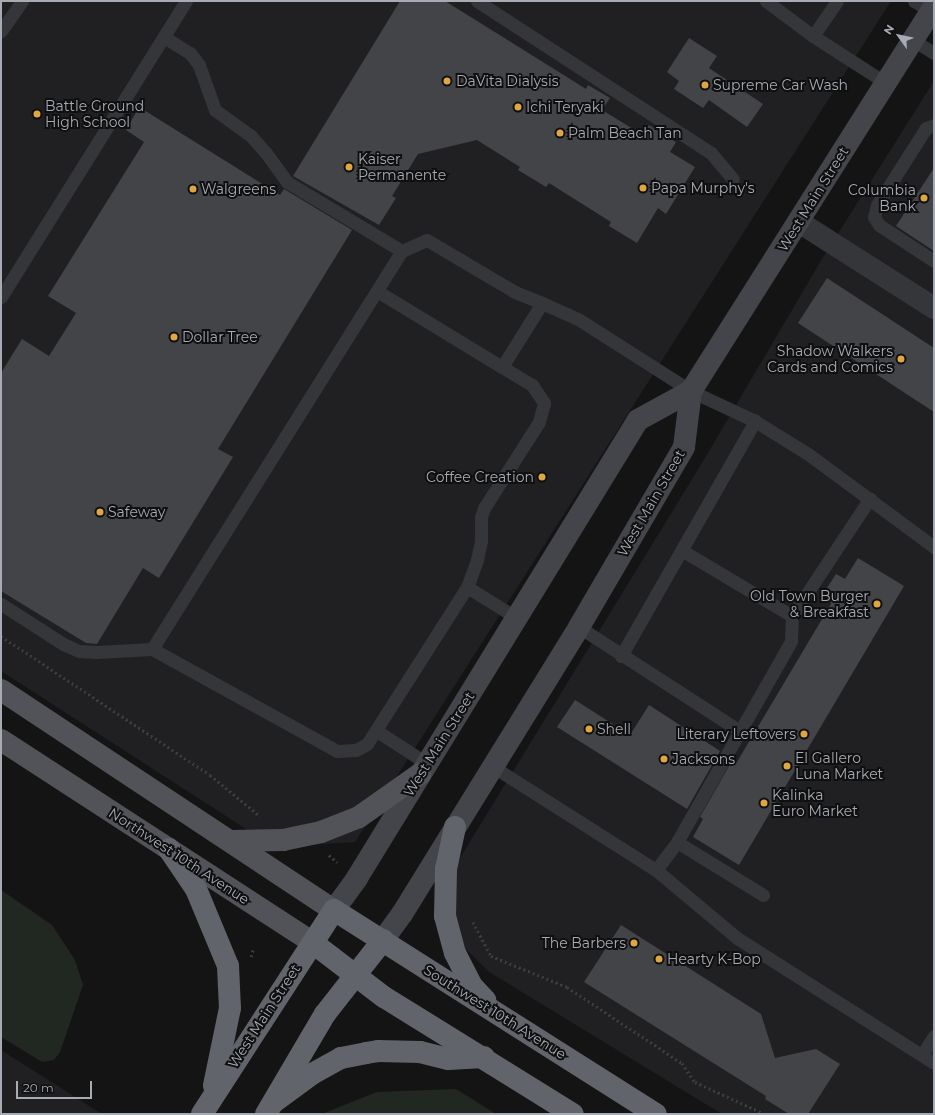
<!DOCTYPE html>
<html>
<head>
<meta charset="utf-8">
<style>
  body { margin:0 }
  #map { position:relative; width:935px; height:1115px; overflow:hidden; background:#141415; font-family:Montserrat,sans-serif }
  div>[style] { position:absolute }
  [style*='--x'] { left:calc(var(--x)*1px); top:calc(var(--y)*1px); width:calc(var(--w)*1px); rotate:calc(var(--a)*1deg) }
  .built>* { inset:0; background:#202022 }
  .green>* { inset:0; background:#212821 }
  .building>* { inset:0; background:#434448 }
  .path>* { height:2.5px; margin-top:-1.25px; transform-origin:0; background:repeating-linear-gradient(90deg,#3b3d41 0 2px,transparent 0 5px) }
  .lane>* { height:13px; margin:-6.5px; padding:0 6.5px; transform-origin:6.5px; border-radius:6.5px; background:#35363a }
  .street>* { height:22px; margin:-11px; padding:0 11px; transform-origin:11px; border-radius:11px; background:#35363a }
  .secondary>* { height:22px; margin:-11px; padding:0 11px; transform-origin:11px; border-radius:11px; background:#44454a }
  .primary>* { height:22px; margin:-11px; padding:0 11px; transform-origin:11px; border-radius:11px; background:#525359 }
  .highway>* { height:22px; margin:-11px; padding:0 11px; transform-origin:11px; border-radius:11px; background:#62646b }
  .dots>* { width:11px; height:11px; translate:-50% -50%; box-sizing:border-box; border:2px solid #0f0f10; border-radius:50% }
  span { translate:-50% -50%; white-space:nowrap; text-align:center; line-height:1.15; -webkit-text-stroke:4px #0f0f10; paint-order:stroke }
  .poi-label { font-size:14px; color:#a7abb4 }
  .left { translate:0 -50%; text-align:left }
  .right { translate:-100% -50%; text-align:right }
  .street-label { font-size:14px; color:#a7abb4 }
  .frame { position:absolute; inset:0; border:2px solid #a7abb4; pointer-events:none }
  .north { position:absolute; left:879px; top:16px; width:40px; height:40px; -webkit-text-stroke:3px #0f0f10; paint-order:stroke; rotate:303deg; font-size:11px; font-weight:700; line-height:16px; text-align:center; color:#a7abb4 }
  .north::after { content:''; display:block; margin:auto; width:14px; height:18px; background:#a7abb4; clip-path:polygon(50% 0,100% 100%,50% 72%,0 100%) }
  .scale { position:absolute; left:16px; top:1081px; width:76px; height:18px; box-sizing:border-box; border:2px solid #a7abb4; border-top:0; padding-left:5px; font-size:12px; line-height:14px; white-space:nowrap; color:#a7abb4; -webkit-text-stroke:3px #0f0f10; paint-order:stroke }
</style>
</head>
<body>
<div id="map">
  <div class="built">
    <i style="clip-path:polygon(1px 1px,891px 1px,355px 842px,274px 847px,1px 671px)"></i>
    <i style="clip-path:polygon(934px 81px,934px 1114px,722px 1114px,489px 972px,466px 949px,452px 918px,452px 871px,702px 463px,822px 259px)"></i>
    <i style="clip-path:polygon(1px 1050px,102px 1114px,1px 1114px)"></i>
  </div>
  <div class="green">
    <i style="clip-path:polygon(1px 890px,52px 925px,75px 960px,83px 985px,60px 1052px,54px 1060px,42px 1062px,1px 1037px)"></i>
    <i style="clip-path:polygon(456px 1089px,496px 1114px,322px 1114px,377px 1092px)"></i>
  </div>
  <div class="building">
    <i style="clip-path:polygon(400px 1px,445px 1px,586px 89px,588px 85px,610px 98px,602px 110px,643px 135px,649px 125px,676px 142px,670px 152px,695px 167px,666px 214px,658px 208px,637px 243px,609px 226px,611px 222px,549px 183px,546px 187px,518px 170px,520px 167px,477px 140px,418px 154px,392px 196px,396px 198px,379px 225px,293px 176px)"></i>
    <i style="clip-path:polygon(689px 38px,717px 56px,709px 68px,763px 104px,747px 127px,709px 100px,703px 108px,674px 89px,679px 81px,667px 72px)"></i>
    <i style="clip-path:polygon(139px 107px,280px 195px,284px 189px,352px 230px,218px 449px,233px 457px,159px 578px,143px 568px,97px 644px,86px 643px,1px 591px,1px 373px,22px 339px,49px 356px,76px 313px,48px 296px,144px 142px,126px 130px)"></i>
    <i style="clip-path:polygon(934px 168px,934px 251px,896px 226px)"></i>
    <i style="clip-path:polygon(827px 278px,934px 348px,934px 412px,798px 323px)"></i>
    <i style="clip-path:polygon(858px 558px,904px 586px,739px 865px,693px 837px,703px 819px,700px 817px,733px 759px,737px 762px,831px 604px,827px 588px,836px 574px,845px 579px)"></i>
    <i style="clip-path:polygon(575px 700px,630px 735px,649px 705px,720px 751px,687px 809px,557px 727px)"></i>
    <i style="clip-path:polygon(621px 925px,761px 1014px,775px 1058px,816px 1049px,840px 1064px,808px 1114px,789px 1114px,765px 1099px,766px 1096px,584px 982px)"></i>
  </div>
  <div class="path">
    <i style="--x:1;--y:636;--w:251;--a:33.6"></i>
    <i style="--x:210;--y:775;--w:65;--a:39.4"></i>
    <i style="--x:329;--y:855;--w:11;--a:41"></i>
    <i style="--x:473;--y:922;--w:38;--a:62"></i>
    <i style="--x:491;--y:956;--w:82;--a:22.2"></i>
    <i style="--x:567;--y:987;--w:138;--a:33.5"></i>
    <i style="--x:682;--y:1063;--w:23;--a:56"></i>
    <i style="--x:695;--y:1082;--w:77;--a:24.6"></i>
    <i style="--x:251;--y:957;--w:8;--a:-76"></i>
  </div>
  <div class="lane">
    <i style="--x:477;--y:1;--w:279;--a:33"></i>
    <i style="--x:711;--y:153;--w:34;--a:50"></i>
    <i style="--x:766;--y:1;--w:59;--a:36.7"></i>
    <i style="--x:837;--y:1;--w:42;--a:124.4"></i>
    <i style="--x:813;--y:36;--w:87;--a:32.8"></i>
    <i style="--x:914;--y:1;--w:20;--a:30"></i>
    <i style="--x:1;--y:31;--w:37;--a:-55"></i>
    <i style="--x:164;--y:37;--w:31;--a:32"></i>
    <i style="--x:190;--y:53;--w:15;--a:53"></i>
    <i style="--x:199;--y:65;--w:48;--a:70.4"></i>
    <i style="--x:215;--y:110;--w:44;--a:35.8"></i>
    <i style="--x:251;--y:136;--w:23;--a:49"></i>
    <i style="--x:266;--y:153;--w:36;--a:54"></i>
    <i style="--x:287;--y:182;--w:134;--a:31"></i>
    <i style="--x:913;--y:40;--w:25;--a:32"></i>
    <i style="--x:934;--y:125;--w:9;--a:159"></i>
    <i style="--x:926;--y:128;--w:91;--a:122.5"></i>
    <i style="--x:877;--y:205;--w:12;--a:104"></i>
    <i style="--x:874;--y:217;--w:9;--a:58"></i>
    <i style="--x:879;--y:225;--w:66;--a:33.2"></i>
    <i style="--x:377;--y:291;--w:146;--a:31.3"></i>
    <i style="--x:1;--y:297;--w:349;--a:-58"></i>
    <i style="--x:542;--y:303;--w:75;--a:122"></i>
    <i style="--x:502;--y:367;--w:35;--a:31"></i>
    <i style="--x:532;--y:385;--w:22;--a:56"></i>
    <i style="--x:544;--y:403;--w:20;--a:105"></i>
    <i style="--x:539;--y:422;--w:102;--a:122.6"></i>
    <i style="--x:484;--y:508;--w:9;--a:108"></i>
    <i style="--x:481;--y:517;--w:24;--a:90"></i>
    <i style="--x:481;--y:541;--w:19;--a:102"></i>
    <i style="--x:477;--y:560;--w:29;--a:110"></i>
    <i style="--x:467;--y:587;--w:186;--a:122.5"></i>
    <i style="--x:367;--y:744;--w:13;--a:151"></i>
    <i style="--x:356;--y:750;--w:19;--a:177"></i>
    <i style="--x:337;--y:751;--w:211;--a:-151.1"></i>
    <i style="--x:152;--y:649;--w:470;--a:-57.9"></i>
    <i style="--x:402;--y:251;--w:27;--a:-24"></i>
    <i style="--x:427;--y:240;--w:102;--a:30.6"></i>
    <i style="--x:515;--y:292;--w:29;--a:22"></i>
    <i style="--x:542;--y:303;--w:39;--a:24"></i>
    <i style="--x:578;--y:319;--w:134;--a:32.5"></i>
    <i style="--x:691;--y:391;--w:71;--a:25.1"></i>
    <i style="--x:755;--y:421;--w:62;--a:31.9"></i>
    <i style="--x:808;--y:454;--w:157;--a:36.4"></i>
    <i style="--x:683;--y:551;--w:127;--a:30.8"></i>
    <i style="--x:467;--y:587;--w:59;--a:31.8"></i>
    <i style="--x:1;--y:604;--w:74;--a:32.8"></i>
    <i style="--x:63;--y:644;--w:17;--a:24"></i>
    <i style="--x:79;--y:651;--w:17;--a:3"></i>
    <i style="--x:96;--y:652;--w:56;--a:-3.1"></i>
    <i style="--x:579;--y:627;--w:192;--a:32.9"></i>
    <i style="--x:621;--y:656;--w:271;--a:-60.3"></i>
    <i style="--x:377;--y:731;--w:59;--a:33.1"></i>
    <i style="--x:492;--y:766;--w:194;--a:32.4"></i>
    <i style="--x:656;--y:870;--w:106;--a:40"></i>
    <i style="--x:737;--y:938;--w:233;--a:32.4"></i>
    <i style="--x:677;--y:842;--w:101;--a:31.6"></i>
    <i style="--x:656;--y:870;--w:35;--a:-53"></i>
    <i style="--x:677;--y:842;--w:231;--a:-60.4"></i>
    <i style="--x:791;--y:641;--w:25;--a:-88"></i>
    <i style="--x:792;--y:616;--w:141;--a:-56.5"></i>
    <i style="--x:922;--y:1055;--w:22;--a:-58"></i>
  </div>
  <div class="street">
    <i style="--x:799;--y:222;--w:160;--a:32.5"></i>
  </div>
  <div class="secondary">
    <i style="--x:334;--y:910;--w:39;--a:-54"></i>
    <i style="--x:357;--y:878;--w:537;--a:-58.47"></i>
    <i style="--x:638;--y:420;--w:60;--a:-28.7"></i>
    <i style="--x:383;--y:940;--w:32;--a:-54"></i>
    <i style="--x:402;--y:914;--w:337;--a:-58.3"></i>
    <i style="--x:579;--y:627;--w:208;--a:-59.7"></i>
    <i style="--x:684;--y:447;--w:56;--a:-82.9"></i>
    <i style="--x:691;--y:391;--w:455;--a:-57.7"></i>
  </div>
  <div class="primary">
    <i style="--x:1;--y:690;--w:399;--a:33.5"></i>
    <i style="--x:1;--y:740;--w:372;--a:33"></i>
    <i style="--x:232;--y:841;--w:51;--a:-1.1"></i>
    <i style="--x:283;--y:840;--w:39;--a:-12"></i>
    <i style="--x:321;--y:832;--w:41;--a:-21.5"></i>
    <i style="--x:359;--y:817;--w:75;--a:-35.2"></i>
  </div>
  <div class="highway">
    <i style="--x:455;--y:827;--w:43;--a:102.1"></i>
    <i style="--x:446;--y:869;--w:47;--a:91.2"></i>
    <i style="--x:445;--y:916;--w:38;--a:75"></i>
    <i style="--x:455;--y:953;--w:36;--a:63"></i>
    <i style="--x:471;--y:985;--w:21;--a:47"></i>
    <i style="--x:169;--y:849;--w:48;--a:56"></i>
    <i style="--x:196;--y:889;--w:83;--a:67.4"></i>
    <i style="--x:228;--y:966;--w:42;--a:87.3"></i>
    <i style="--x:230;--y:1008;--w:79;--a:101.7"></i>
    <i style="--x:313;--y:943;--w:89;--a:37.3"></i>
    <i style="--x:384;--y:997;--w:222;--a:31.8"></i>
    <i style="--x:275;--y:1101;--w:46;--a:-36.1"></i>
    <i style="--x:312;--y:1074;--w:33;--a:-29"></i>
    <i style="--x:341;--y:1058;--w:25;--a:-11"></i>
    <i style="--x:366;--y:1053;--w:12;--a:-9"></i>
    <i style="--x:378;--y:1051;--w:42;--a:1.4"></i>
    <i style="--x:420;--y:1052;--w:29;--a:14"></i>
    <i style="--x:448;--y:1059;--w:36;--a:-3"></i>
    <i style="--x:202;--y:1114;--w:243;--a:-57.1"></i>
    <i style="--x:334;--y:910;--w:381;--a:32.4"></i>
    <i style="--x:266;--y:1114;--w:116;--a:-59.5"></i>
    <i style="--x:325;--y:1014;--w:94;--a:-51.9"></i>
  </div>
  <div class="dots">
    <i style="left:447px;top:81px;background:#e0a641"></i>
    <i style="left:705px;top:85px;background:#e0a641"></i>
    <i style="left:518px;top:107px;background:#e0a641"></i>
    <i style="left:37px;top:114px;background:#e0a641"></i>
    <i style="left:560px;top:133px;background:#e0a641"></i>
    <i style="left:349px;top:167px;background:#e0a641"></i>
    <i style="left:643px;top:188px;background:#e0a641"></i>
    <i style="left:193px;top:189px;background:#e0a641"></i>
    <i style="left:924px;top:198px;background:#e0a641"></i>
    <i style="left:174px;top:337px;background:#e0a641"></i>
    <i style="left:901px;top:359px;background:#e0a641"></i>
    <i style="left:542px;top:477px;background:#e0a641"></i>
    <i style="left:100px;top:512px;background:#e0a641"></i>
    <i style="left:877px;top:604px;background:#e0a641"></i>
    <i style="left:589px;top:729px;background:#e0a641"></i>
    <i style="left:804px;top:734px;background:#e0a641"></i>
    <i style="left:664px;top:759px;background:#e0a641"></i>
    <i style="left:787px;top:766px;background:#e0a641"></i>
    <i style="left:764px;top:803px;background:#e0a641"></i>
    <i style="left:634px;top:943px;background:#e0a641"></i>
    <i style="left:659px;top:959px;background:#e0a641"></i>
  </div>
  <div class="poi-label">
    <span class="left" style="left:456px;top:81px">DaVita Dialysis</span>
    <span class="left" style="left:713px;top:85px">Supreme Car Wash</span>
    <span class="left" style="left:45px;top:114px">Battle Ground<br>High School</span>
    <span class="left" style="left:526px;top:107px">Ichi Teryaki</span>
    <span class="left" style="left:568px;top:133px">Palm Beach Tan</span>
    <span class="left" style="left:358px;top:167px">Kaiser<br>Permanente</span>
    <span class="left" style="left:651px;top:188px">Papa Murphy's</span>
    <span class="left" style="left:201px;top:189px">Walgreens</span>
    <span class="right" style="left:916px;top:198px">Columbia<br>Bank</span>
    <span class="left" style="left:182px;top:337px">Dollar Tree</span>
    <span class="right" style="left:893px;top:359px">Shadow Walkers<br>Cards and Comics</span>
    <span class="right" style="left:534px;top:477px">Coffee Creation</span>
    <span class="left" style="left:108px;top:512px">Safeway</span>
    <span class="right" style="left:869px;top:604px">Old Town Burger<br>&amp; Breakfast</span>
    <span class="left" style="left:597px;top:729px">Shell</span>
    <span class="right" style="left:796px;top:734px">Literary Leftovers</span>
    <span class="left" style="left:795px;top:766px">El Gallero<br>Luna Market</span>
    <span class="left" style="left:672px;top:759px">Jacksons</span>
    <span class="left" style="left:772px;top:803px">Kalinka<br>Euro Market</span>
    <span class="right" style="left:626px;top:943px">The Barbers</span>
    <span class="left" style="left:667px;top:959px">Hearty K-Bop</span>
  </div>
  <div class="street-label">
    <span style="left:813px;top:199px;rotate:-58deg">West Main Street</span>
    <span style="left:651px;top:503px;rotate:-60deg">West Main Street</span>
    <span style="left:439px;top:744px;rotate:-58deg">West Main Street</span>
    <span style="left:179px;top:856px;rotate:33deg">Northwest 10th Avenue</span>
    <span style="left:495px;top:1012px;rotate:32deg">Southwest 10th Avenue</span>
    <span style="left:264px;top:1016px;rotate:-57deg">West Main Street</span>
  </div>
  <div class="frame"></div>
  <div class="north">N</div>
  <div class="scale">20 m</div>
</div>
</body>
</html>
